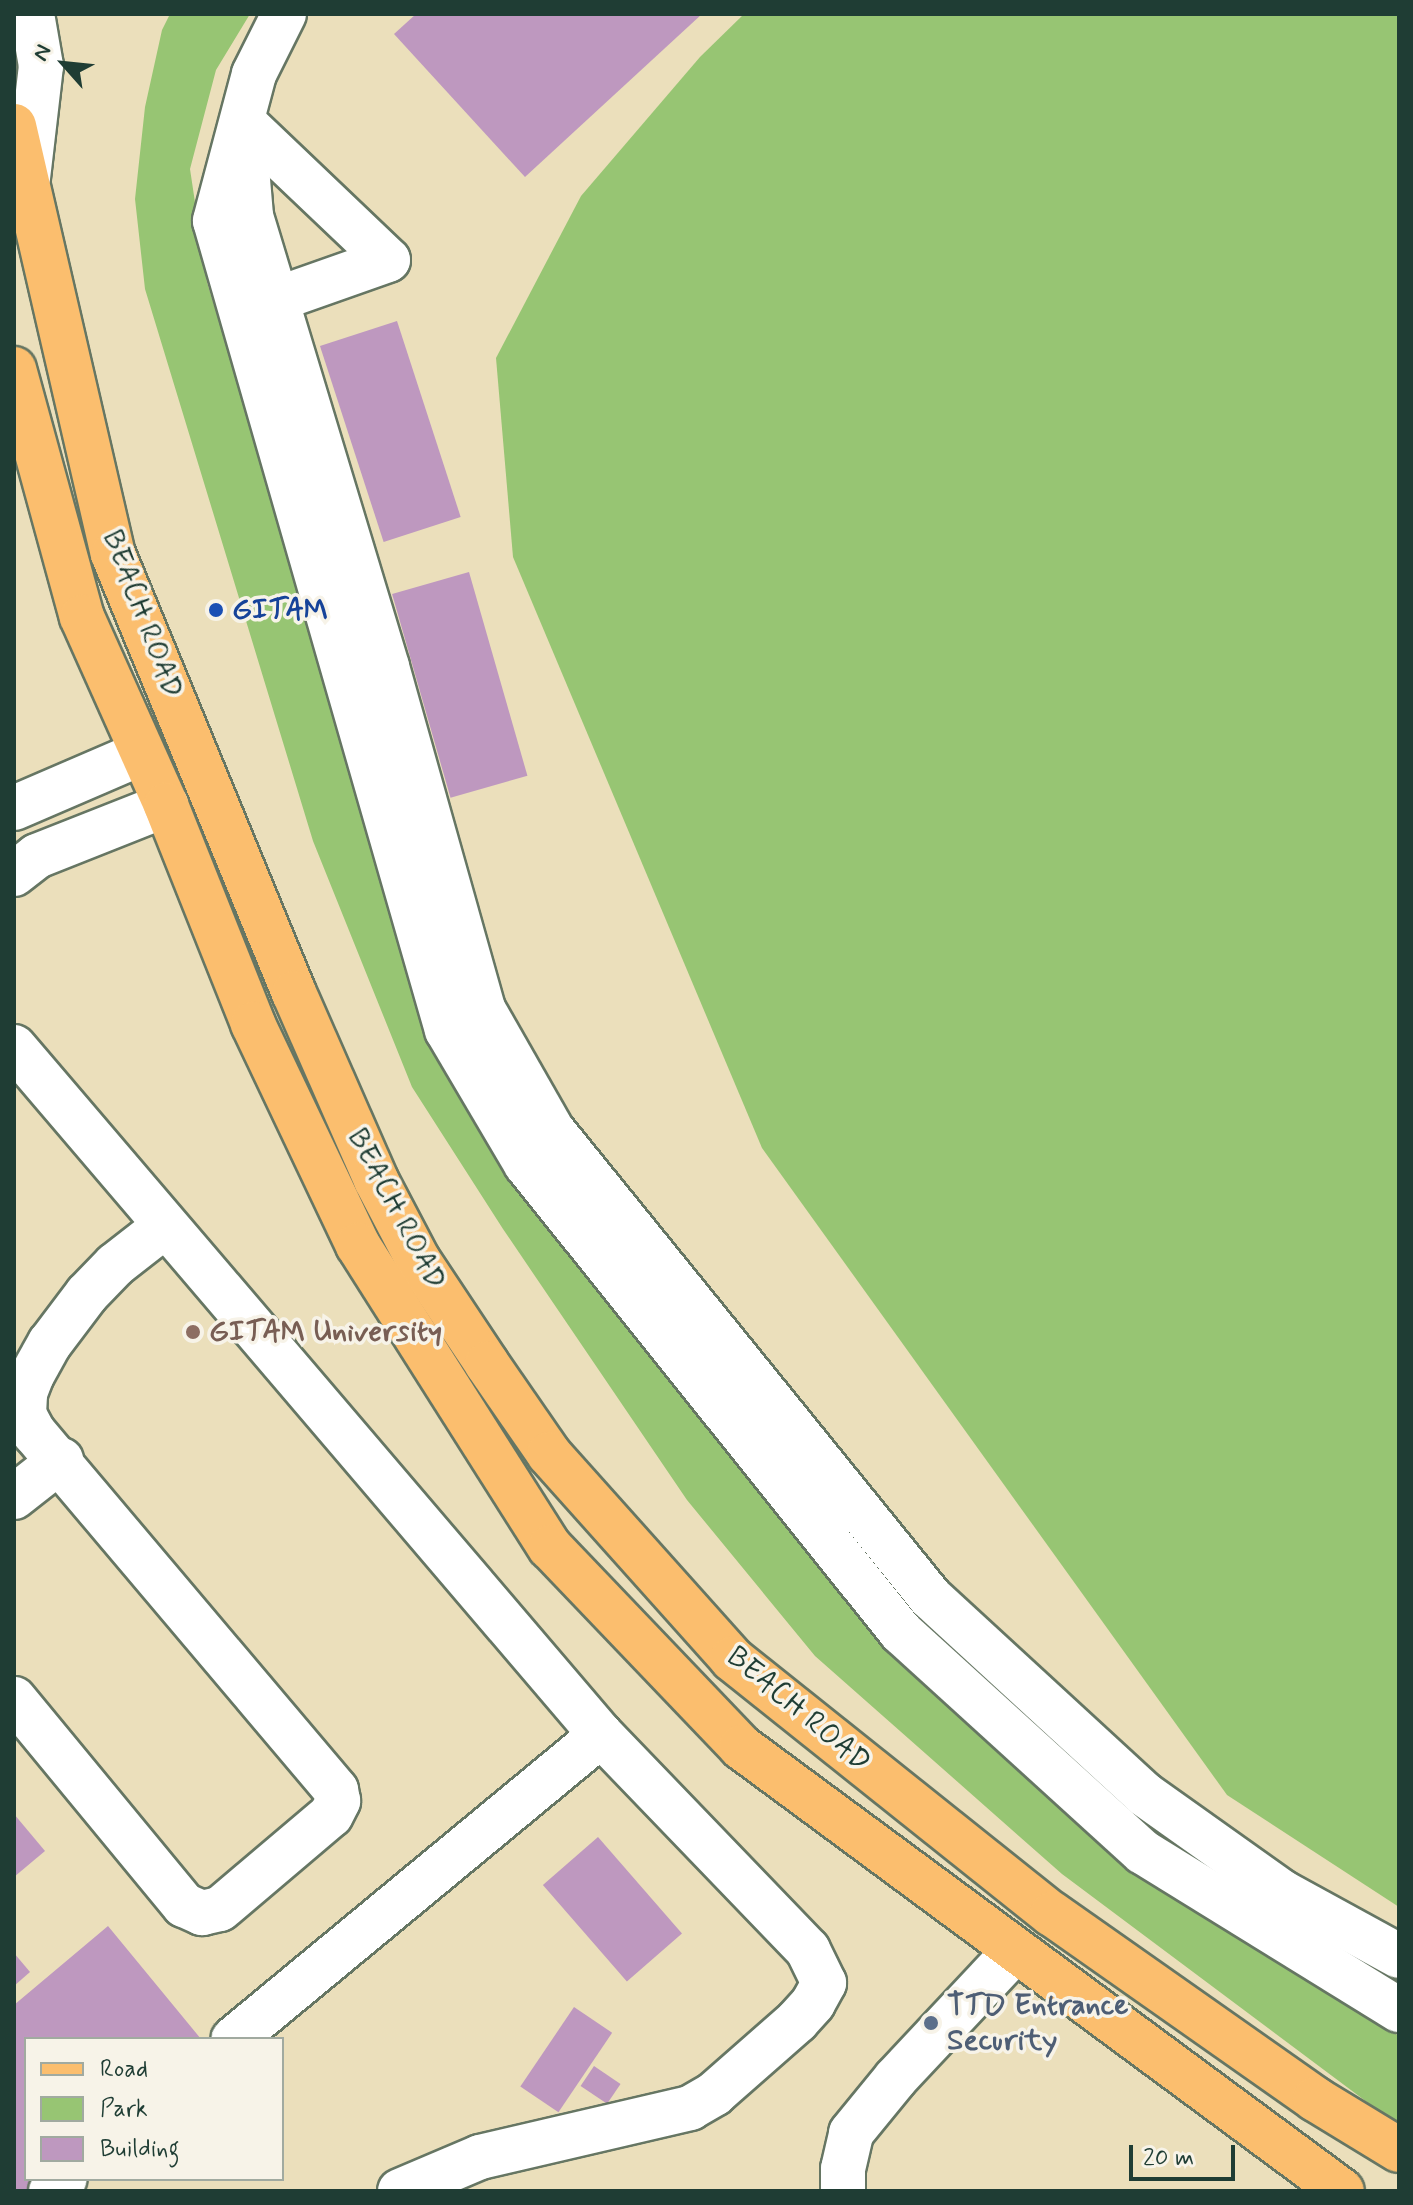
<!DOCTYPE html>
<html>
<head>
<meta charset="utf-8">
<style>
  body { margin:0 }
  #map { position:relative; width:1413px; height:2205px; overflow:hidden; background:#ebdfbb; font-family:Mynerve,sans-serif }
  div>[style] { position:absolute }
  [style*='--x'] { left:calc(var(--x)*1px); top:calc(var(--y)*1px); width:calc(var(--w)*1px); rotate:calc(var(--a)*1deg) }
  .green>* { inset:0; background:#97c573 }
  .building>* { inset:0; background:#be98bf; transform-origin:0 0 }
  .roads { filter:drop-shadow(2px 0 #667663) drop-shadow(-2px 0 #667663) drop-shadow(0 2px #667663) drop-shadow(0 -2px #667663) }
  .minor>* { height:44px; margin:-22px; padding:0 22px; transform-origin:22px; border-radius:22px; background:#fff }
  .major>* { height:44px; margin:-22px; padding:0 22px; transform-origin:22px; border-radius:22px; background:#fbbe6e }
  .dots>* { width:22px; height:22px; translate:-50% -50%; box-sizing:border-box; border:4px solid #f7f3e8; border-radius:50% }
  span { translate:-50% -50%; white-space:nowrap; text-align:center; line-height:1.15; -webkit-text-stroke:7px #f7f3e8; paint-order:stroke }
  .transit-label { font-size:30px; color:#164399; font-weight:700 }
  .left { translate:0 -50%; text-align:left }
  .street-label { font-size:30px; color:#1f3d34 }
  .education-label { font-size:30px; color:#785e54; font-weight:700 }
  .service-label { font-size:30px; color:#4e5e75; font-weight:700 }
  .frame { position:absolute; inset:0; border:16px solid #1f3d34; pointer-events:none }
  .legend { position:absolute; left:24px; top:2037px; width:260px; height:144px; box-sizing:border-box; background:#f7f3e8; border:2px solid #a1aaa0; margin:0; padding:10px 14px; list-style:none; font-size:24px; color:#1f3d34 }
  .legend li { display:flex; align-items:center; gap:16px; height:40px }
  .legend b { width:40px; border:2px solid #a1aaa0 }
  .north { position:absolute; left:24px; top:24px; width:80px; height:80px; -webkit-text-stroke:6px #f7f3e8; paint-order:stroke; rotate:297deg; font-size:22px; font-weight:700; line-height:32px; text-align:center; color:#1f3d34 }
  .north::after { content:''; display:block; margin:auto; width:28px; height:36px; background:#1f3d34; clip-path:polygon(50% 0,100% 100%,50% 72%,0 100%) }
  .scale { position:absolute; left:1129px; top:2145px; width:106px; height:36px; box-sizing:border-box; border:4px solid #1f3d34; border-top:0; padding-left:10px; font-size:24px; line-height:28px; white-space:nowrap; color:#1f3d34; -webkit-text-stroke:6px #f7f3e8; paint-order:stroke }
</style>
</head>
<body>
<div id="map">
  <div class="green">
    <i style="clip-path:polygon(170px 14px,250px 14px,216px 70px,190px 169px,207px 282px,310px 623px,494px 1150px,785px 1522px,974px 1729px,1123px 1857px,1347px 2006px,1399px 2036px,1399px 2126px,1062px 1874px,815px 1656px,687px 1500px,503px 1229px,412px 1087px,313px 841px,145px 289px,135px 199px,145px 107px,162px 30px)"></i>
    <i style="clip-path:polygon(744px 14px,1399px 14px,1399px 1907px,1227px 1795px,762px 1148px,513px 557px,496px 358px,581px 196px,700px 57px)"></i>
  </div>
  <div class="building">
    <i style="clip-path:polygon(416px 14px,702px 14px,525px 177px,394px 34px)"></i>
    <i style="left:397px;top:321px;width:206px;height:81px;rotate:72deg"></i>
    <i style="left:469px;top:572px;width:212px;height:80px;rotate:74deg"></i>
    <i style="clip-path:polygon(14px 1814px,45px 1851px,14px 1877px)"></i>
    <i style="left:598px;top:1837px;width:128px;height:73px;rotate:49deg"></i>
    <i style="clip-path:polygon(108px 1926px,201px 2039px,26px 2039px,26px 2179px,58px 2179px,44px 2191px,14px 2191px,14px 2005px)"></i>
    <i style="clip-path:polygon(14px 1953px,30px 1972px,14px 1986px)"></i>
    <i style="left:574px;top:2007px;width:46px;height:96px;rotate:34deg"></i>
    <i style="left:594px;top:2066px;width:32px;height:24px;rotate:34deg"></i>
  </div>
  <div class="roads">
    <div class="minor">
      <i style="--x:284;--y:14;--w:67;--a:116.6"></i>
      <i style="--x:254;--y:74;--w:152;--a:104.9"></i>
      <i style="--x:215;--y:221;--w:842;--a:74"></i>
      <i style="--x:447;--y:1030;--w:156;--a:59.5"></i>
      <i style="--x:526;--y:1164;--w:600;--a:51.3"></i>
      <i style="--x:901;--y:1632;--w:327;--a:42.3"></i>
      <i style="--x:1143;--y:1852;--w:301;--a:31.7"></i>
      <i style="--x:243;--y:122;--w:200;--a:43.6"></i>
      <i style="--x:388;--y:260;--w:118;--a:160.6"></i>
      <i style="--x:245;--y:144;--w:72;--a:85.2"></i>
      <i style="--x:251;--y:216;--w:471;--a:73.2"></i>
      <i style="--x:387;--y:667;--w:355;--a:74.3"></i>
      <i style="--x:483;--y:1009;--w:139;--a:60.3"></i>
      <i style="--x:552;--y:1130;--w:601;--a:51.01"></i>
      <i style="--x:930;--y:1597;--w:291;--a:42.6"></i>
      <i style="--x:1144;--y:1794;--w:169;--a:35.4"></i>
      <i style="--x:1282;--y:1892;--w:133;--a:28.7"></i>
      <i style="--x:28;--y:178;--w:113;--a:-83.4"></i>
      <i style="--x:41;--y:66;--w:53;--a:-99.8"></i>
      <i style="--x:14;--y:808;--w:139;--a:-23.3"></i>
      <i style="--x:14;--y:874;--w:29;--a:-38"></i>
      <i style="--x:37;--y:856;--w:139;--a:-21.6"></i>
      <i style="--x:14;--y:1047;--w:904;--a:49.53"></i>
      <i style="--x:601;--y:1735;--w:477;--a:140.4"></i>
      <i style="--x:14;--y:1497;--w:60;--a:-38.2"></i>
      <i style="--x:14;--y:1699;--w:267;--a:50.5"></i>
      <i style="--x:184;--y:1905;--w:20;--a:24"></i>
      <i style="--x:202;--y:1913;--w:18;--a:-13"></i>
      <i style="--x:220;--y:1909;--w:145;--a:-40.3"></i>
      <i style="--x:331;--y:1815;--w:16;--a:-63"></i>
      <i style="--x:338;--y:1801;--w:11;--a:-100"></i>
      <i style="--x:336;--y:1790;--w:468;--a:-130.2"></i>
      <i style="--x:34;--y:1433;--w:21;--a:-118"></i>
      <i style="--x:24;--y:1414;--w:21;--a:-87"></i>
      <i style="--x:25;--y:1393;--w:19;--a:-69"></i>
      <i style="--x:32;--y:1375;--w:37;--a:-61"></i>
      <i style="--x:50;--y:1343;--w:61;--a:-52.9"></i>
      <i style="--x:87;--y:1294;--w:40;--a:-46"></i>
      <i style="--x:115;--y:1265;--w:63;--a:-38"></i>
      <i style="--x:51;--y:2191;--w:18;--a:-41"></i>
      <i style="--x:400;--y:2191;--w:87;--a:-23"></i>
      <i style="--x:480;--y:2157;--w:216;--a:-13.1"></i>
      <i style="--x:690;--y:2108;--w:28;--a:-30"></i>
      <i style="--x:714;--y:2094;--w:111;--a:-41.3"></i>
      <i style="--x:797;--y:2021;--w:24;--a:-48"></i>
      <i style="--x:813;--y:2003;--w:23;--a:-61"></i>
      <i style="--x:824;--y:1983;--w:37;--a:-116"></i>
      <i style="--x:808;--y:1950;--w:298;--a:-133.9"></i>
      <i style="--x:843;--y:2191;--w:22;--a:-90"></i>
      <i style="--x:843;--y:2169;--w:37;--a:-77"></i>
      <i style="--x:851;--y:2133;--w:71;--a:-50.7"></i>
      <i style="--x:896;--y:2078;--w:174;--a:-46.9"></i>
    </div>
    <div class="major">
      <i style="--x:14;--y:126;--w:439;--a:77"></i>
      <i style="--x:113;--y:554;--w:475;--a:67.6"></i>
      <i style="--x:294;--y:993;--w:204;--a:66.3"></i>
      <i style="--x:376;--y:1180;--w:90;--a:62.3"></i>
      <i style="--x:418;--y:1260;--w:125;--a:56.4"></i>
      <i style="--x:487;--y:1364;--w:109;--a:55.4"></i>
      <i style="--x:549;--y:1454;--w:275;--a:48.2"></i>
      <i style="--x:732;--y:1659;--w:409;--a:38.6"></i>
      <i style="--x:1052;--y:1914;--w:322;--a:35.1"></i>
      <i style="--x:1315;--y:2099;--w:98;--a:31.3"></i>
      <i style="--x:14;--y:369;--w:257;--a:74.7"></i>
      <i style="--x:82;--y:617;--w:206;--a:65.9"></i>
      <i style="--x:166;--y:805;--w:236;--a:68.3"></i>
      <i style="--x:253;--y:1024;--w:245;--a:64.6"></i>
      <i style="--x:358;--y:1245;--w:358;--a:57.6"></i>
      <i style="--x:550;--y:1547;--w:277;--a:46.3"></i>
      <i style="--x:741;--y:1747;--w:747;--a:36.46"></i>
    </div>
  </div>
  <div class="dots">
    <i style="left:216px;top:610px;background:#1a4fb4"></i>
    <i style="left:193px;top:1332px;background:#8d6e63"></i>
    <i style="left:931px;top:2023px;background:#5c6f8a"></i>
  </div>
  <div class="transit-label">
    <span class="left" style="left:232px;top:610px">GITAM</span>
  </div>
  <div class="street-label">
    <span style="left:142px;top:614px;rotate:69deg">BEACH ROAD</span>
    <span style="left:396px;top:1209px;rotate:62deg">BEACH ROAD</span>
    <span style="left:798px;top:1710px;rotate:40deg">BEACH ROAD</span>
  </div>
  <div class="education-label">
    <span class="left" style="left:209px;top:1332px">GITAM University</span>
  </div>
  <div class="service-label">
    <span class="left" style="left:947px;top:2023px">TTD Entrance<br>Security</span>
  </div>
  <div class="frame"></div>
  <ul class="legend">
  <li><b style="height:10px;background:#fbbe6e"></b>Road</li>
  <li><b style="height:22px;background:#97c573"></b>Park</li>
  <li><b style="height:22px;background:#be98bf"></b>Building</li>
  </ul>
  <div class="north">N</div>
  <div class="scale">20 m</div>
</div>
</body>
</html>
